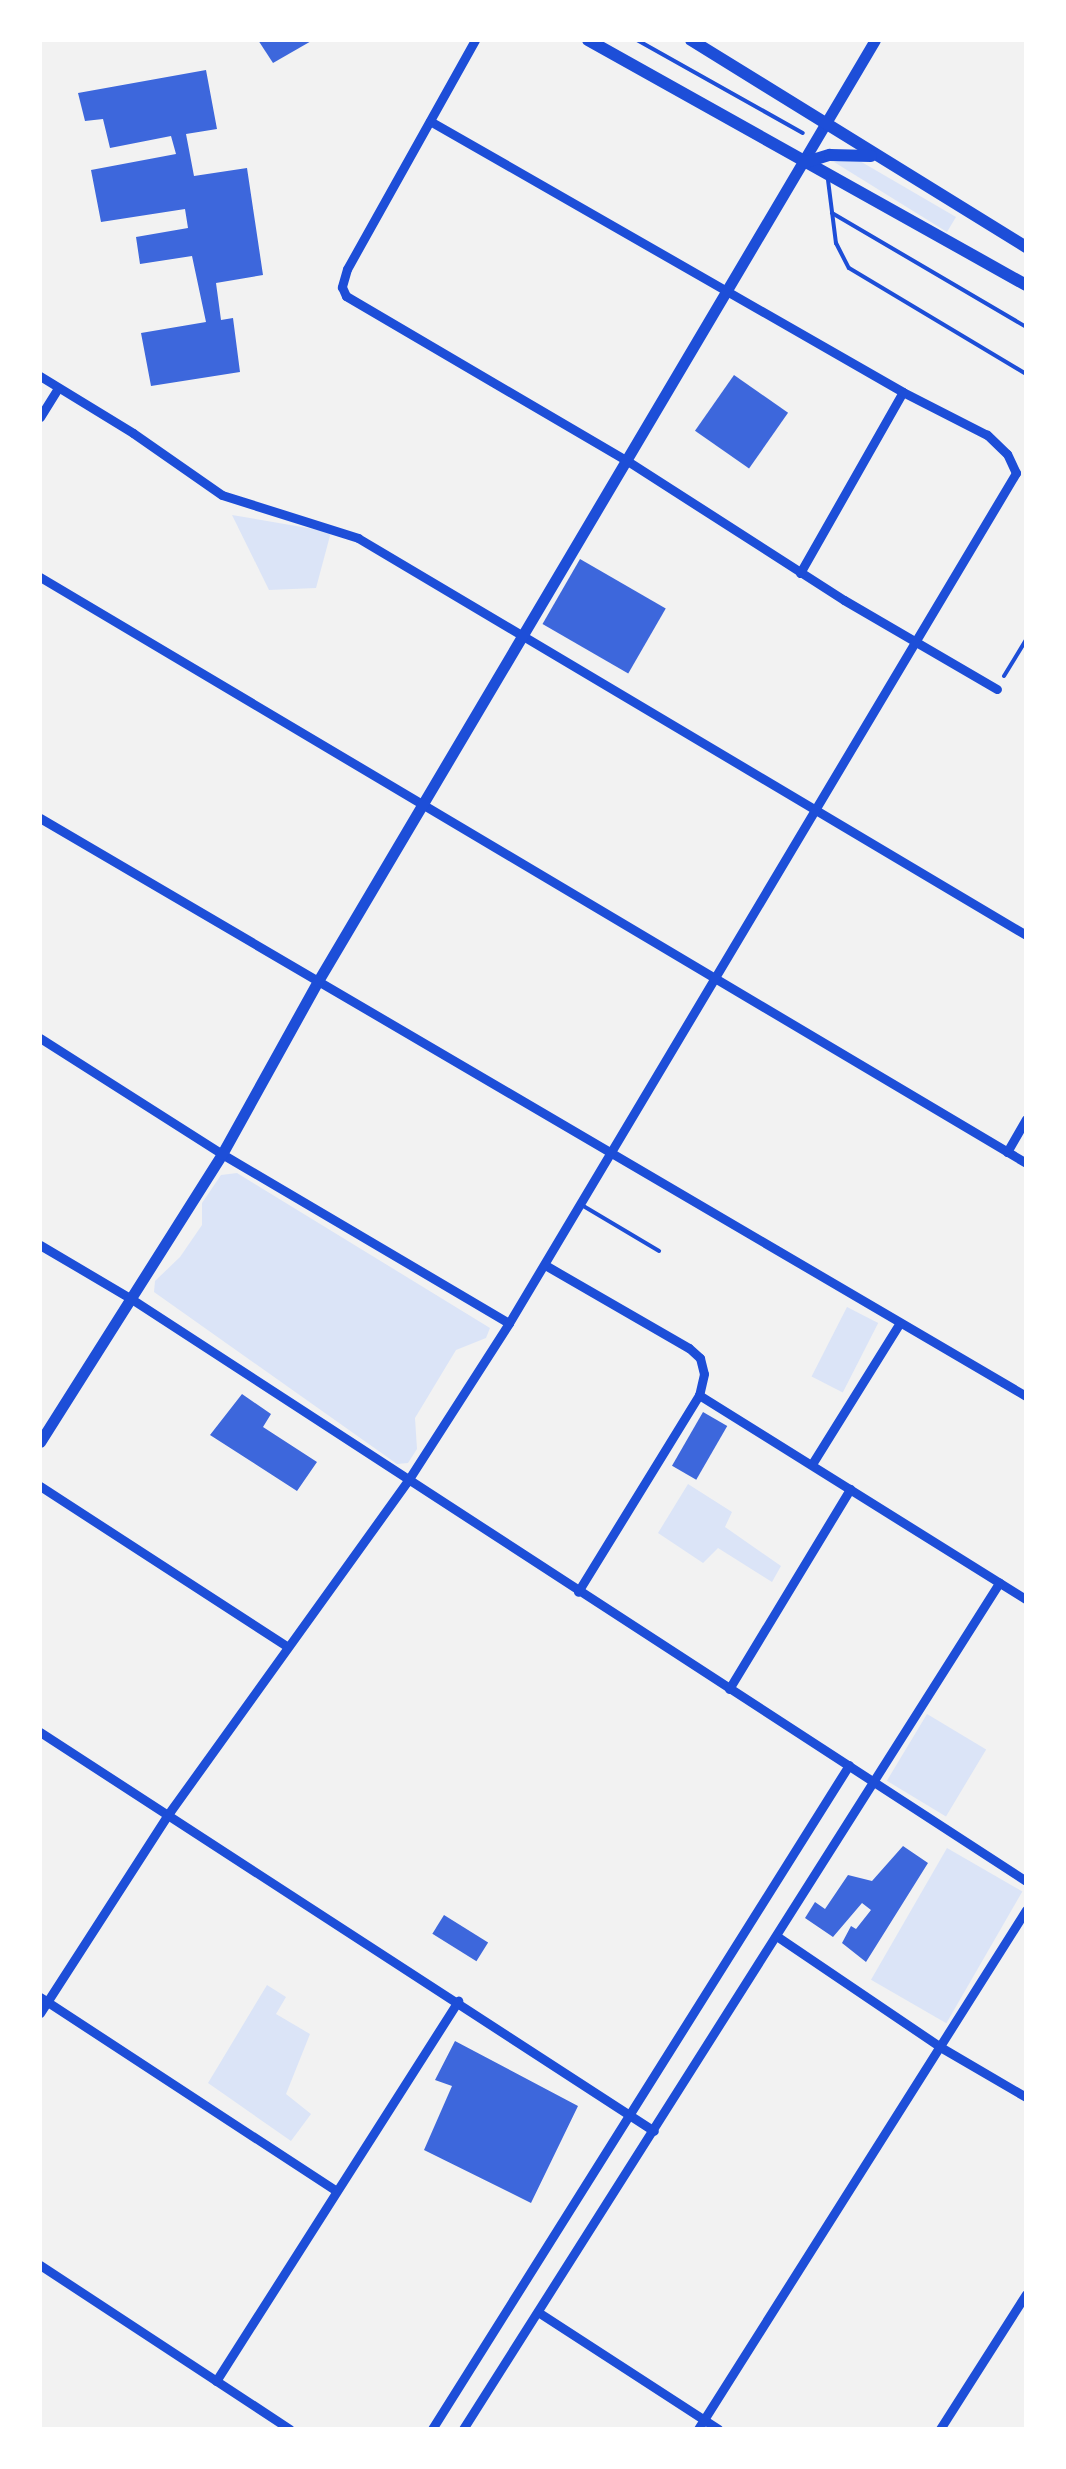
<!DOCTYPE html>
<html>
<head>
<meta charset="utf-8">
<style>
  body { margin:0 }
  #map { position:relative; width:1066px; height:2469px; overflow:hidden; background:#f2f2f2; font-family:"Archivo Narrow",sans-serif }
  div>[style] { position:absolute }
  [style*='--x'] { left:calc(var(--x)*1px); top:calc(var(--y)*1px); width:calc(var(--w)*1px); rotate:calc(var(--a)*1deg) }
  .green>* { inset:0; background:#dbe4f7; transform-origin:0 0 }
  .building>* { inset:0; background:#3d67dc; transform-origin:0 0 }
  .path>* { height:4px; margin:-2px; padding:0 2px; transform-origin:2px; border-radius:2px; background:#1d4ed8 }
  .service>* { height:4px; margin:-2px; padding:0 2px; transform-origin:2px; border-radius:2px; background:#1d4ed8 }
  .minor>* { height:9px; margin:-4.5px; padding:0 4.5px; transform-origin:4.5px; border-radius:4.5px; background:#1d4ed8 }
  .tertiary>* { height:11px; margin:-5.5px; padding:0 5.5px; transform-origin:5.5px; border-radius:5.5px; background:#1d4ed8 }
  .secondary>* { height:12px; margin:-6px; padding:0 6px; transform-origin:6px; border-radius:6px; background:#1d4ed8 }
  span { translate:-50% -50%; white-space:nowrap; text-align:center; line-height:1.15; -webkit-text-stroke:8px #fff; paint-order:stroke }
  .frame { position:absolute; inset:0; border:42px solid #fff; pointer-events:none }
</style>
</head>
<body>
<div id="map">
  <div class="green">
    <i style="clip-path:polygon(853px 157px,956px 217px,947px 232px,834px 162px)"></i>
    <i style="clip-path:polygon(232px 515px,331px 532px,316px 588px,269px 590px)"></i>
    <i style="clip-path:polygon(237px 1173px,490px 1328px,486px 1338px,456px 1350px,415px 1418px,417px 1449px,408px 1463px,397px 1464px,154px 1292px,155px 1281px,180px 1257px,202px 1225px,202px 1203px,221px 1175px)"></i>
    <i style="left:847px;top:1307px;width:35px;height:78px;rotate:27deg"></i>
    <i style="clip-path:polygon(688px 1484px,732px 1512px,725px 1527px,781px 1566px,772px 1582px,718px 1548px,703px 1563px,658px 1533px)"></i>
    <i style="left:927px;top:1714px;width:69px;height:78px;rotate:31deg"></i>
    <i style="left:947px;top:1848px;width:87px;height:152px;rotate:30deg"></i>
    <i style="clip-path:polygon(267px 1985px,286px 1997px,276px 2014px,310px 2034px,286px 2094px,311px 2114px,291px 2141px,208px 2083px)"></i>
  </div>
  <div class="building">
    <i style="clip-path:polygon(258px 40px,313px 40px,273px 63px)"></i>
    <i style="clip-path:polygon(206px 70px,217px 129px,186px 134px,194px 176px,247px 168px,263px 275px,216px 283px,221px 320px,233px 318px,240px 372px,151px 386px,141px 333px,206px 322px,192px 256px,140px 264px,136px 237px,188px 228px,185px 209px,101px 222px,91px 170px,176px 154px,171px 136px,110px 148px,103px 119px,85px 121px,78px 93px)"></i>
    <i style="left:734px;top:375px;width:66px;height:68px;rotate:35deg"></i>
    <i style="left:580px;top:559px;width:99px;height:75px;rotate:30deg"></i>
    <i style="clip-path:polygon(242px 1394px,271px 1414px,263px 1427px,317px 1462px,297px 1491px,210px 1435px)"></i>
    <i style="left:703px;top:1412px;width:28px;height:62px;rotate:30deg"></i>
    <i style="clip-path:polygon(903px 1846px,928px 1863px,866px 1962px,842px 1943px,851px 1926px,856px 1929px,871px 1910px,862px 1903px,833px 1937px,805px 1918px,815px 1902px,825px 1909px,848px 1875px,872px 1881px)"></i>
    <i style="left:444px;top:1915px;width:52px;height:22px;rotate:32deg"></i>
    <i style="clip-path:polygon(455px 2041px,578px 2106px,531px 2203px,424px 2150px,452px 2086px,435px 2080px)"></i>
  </div>
  <div class="path">
    <i style="--x:637;--y:40;--w:190;--a:29.3"></i>
    <i style="--x:1004;--y:676;--w:42;--a:-58.6"></i>
  </div>
  <div class="service">
    <i style="--x:828;--y:180;--w:64;--a:82.8"></i>
    <i style="--x:836;--y:243;--w:28;--a:63"></i>
    <i style="--x:849;--y:268;--w:206;--a:30.9"></i>
    <i style="--x:832;--y:213;--w:225;--a:30.4"></i>
    <i style="--x:580;--y:1204;--w:92;--a:30.7"></i>
  </div>
  <div class="minor">
    <i style="--x:475;--y:40;--w:262;--a:119.2"></i>
    <i style="--x:347;--y:269;--w:19;--a:106"></i>
    <i style="--x:342;--y:287;--w:10;--a:66"></i>
    <i style="--x:346;--y:296;--w:324;--a:30.4"></i>
    <i style="--x:626;--y:460;--w:259;--a:32.7"></i>
    <i style="--x:844;--y:600;--w:177;--a:30.2"></i>
    <i style="--x:40;--y:376;--w:109;--a:31.5"></i>
    <i style="--x:133;--y:433;--w:108;--a:34.9"></i>
    <i style="--x:222;--y:495;--w:143;--a:17.5"></i>
    <i style="--x:358;--y:538;--w:777;--a:30.72"></i>
    <i style="--x:40;--y:417;--w:34;--a:-58"></i>
    <i style="--x:800;--y:573;--w:208;--a:-60.4"></i>
    <i style="--x:40;--y:577;--w:1147;--a:30.72"></i>
    <i style="--x:40;--y:818;--w:1143;--a:30.38"></i>
    <i style="--x:40;--y:1038;--w:216;--a:32.5"></i>
    <i style="--x:222;--y:1154;--w:333;--a:30.5"></i>
    <i style="--x:1007;--y:1152;--w:38;--a:-60"></i>
    <i style="--x:40;--y:1245;--w:104;--a:30.5"></i>
    <i style="--x:130;--y:1298;--w:1069;--a:33.05"></i>
    <i style="--x:545;--y:1265;--w:166;--a:30"></i>
    <i style="--x:689;--y:1348;--w:15;--a:42"></i>
    <i style="--x:700;--y:1358;--w:16;--a:76"></i>
    <i style="--x:704;--y:1374;--w:22;--a:103"></i>
    <i style="--x:699;--y:1395;--w:231;--a:121.6"></i>
    <i style="--x:699;--y:1395;--w:385;--a:32"></i>
    <i style="--x:812;--y:1464;--w:165;--a:-58.1"></i>
    <i style="--x:40;--y:1486;--w:293;--a:33"></i>
    <i style="--x:729;--y:1689;--w:234;--a:-58.8"></i>
    <i style="--x:40;--y:1732;--w:732;--a:33.02"></i>
    <i style="--x:778;--y:1937;--w:198;--a:34.1"></i>
    <i style="--x:942;--y:2048;--w:97;--a:30.3"></i>
    <i style="--x:40;--y:1997;--w:354;--a:33.2"></i>
    <i style="--x:40;--y:2013;--w:238;--a:-57.2"></i>
    <i style="--x:169;--y:1813;--w:408;--a:-54.3"></i>
    <i style="--x:407;--y:1482;--w:189;--a:-57.3"></i>
    <i style="--x:509;--y:1323;--w:990;--a:-59.19"></i>
    <i style="--x:1016;--y:473;--w:21;--a:-115"></i>
    <i style="--x:1007;--y:454;--w:28;--a:-136"></i>
    <i style="--x:987;--y:435;--w:94;--a:-152.9"></i>
    <i style="--x:903;--y:392;--w:545;--a:-150.19"></i>
    <i style="--x:40;--y:2265;--w:299;--a:33.3"></i>
    <i style="--x:538;--y:2312;--w:215;--a:33"></i>
    <i style="--x:216;--y:2381;--w:451;--a:-57.5"></i>
    <i style="--x:432;--y:2429;--w:784;--a:-57.87"></i>
    <i style="--x:463;--y:2429;--w:1002;--a:-57.64"></i>
    <i style="--x:698;--y:2429;--w:614;--a:-57.71"></i>
    <i style="--x:940;--y:2429;--w:160;--a:-57.5"></i>
  </div>
  <div class="tertiary">
    <i style="--x:40;--y:1442;--w:341;--a:-57.7"></i>
    <i style="--x:222;--y:1154;--w:198;--a:-61"></i>
    <i style="--x:318;--y:981;--w:1093;--a:-59.38"></i>
  </div>
  <div class="secondary">
    <i style="--x:588;--y:40;--w:502;--a:29.22"></i>
    <i style="--x:691;--y:40;--w:394;--a:31.7"></i>
    <i style="--x:803;--y:163;--w:28;--a:-17"></i>
    <i style="--x:830;--y:155;--w:41;--a:1.4"></i>
  </div>
  <div class="frame"></div>
</div>
</body>
</html>
